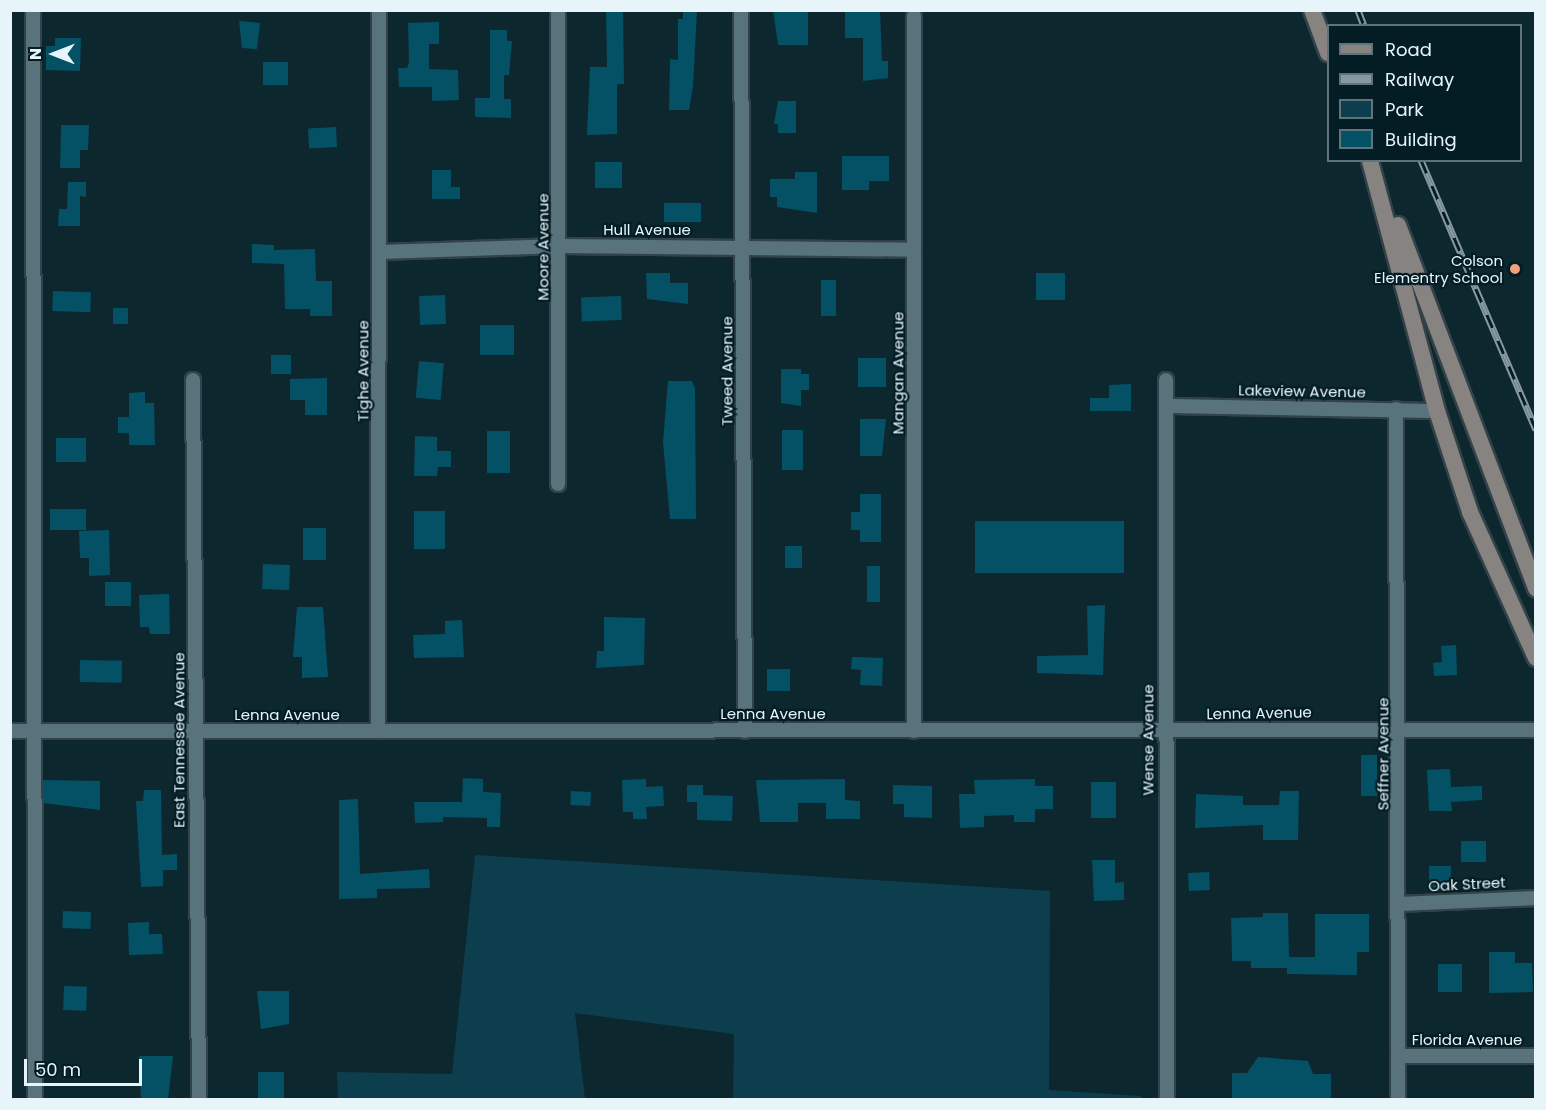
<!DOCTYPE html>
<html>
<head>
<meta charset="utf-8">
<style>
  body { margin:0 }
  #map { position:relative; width:1546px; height:1110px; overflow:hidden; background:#0d272f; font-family:Poppins,sans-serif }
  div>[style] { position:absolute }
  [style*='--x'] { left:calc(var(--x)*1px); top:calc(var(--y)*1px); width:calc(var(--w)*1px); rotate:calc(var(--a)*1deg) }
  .green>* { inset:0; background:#0d3e4d }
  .building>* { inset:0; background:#045165; transform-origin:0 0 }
  .roads { filter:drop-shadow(2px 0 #334249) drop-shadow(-2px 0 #334249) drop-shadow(0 2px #334249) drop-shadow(0 -2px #334249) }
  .minor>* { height:14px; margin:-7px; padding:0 7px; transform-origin:7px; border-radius:7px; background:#59737d }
  .secondary>* { height:16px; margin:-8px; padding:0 8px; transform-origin:8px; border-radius:8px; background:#878381 }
  .rail>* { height:7px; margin-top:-3.5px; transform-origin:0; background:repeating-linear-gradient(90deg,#041d25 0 14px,#8699a0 0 28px); box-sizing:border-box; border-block:2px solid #8699a0 }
  .dots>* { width:16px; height:16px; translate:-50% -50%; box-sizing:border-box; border:3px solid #041d25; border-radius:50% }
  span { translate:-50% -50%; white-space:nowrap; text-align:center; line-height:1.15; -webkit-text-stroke:4.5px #041d25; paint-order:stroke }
  .street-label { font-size:15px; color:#e7f5fb }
  .poi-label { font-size:15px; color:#e7f5fb }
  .right { translate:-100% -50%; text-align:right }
  .frame { position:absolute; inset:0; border:12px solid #e7f5fb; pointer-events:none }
  .legend { position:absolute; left:1327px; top:24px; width:195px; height:138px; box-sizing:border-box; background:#041d25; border:2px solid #5f737b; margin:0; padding:8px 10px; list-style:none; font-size:18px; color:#e7f5fb }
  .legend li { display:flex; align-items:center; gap:12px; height:30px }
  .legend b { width:30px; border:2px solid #5f737b }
  .north { position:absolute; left:24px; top:24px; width:60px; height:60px; -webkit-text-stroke:4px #041d25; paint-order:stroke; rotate:270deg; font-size:16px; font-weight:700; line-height:24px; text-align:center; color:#e7f5fb }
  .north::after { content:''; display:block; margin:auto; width:21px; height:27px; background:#e7f5fb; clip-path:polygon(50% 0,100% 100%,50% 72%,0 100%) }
  .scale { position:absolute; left:24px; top:1059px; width:118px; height:27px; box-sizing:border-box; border:3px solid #e7f5fb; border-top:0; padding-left:8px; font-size:18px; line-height:21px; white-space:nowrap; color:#e7f5fb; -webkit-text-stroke:4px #041d25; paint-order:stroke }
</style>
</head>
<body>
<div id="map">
  <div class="green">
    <i style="clip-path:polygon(475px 855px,1050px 891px,1049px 1090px,1141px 1096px,1141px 1099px,733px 1099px,734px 1034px,575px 1013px,585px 1099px,338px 1099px,337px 1072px,452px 1074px)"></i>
  </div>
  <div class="building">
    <i style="clip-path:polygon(606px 10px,623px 10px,624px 84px,617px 84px,617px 134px,587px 135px,590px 67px,607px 67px)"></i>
    <i style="clip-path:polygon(773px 10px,808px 10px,808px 45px,778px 45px)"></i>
    <i style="clip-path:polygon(845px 10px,880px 10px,882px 61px,888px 61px,888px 78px,863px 81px,863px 38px,845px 38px)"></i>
    <i style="clip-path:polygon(683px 11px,697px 11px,693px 86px,689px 110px,669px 110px,670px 59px,678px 60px,678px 19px,683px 19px)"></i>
    <i style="clip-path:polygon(239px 21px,260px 23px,257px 49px,242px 48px)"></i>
    <i style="clip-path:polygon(439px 22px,439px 44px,429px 44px,429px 69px,458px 70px,459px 100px,432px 101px,432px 87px,399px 87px,398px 68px,407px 68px,409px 62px,408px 23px)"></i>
    <i style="clip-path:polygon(490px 30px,507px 30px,507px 41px,512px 41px,509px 75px,504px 75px,504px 99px,511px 99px,511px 118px,475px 117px,475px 98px,490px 98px)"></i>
    <i style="clip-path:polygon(55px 38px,81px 38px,80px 71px,46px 70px,46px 46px,55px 46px)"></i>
    <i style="left:263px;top:62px;width:25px;height:23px"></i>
    <i style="clip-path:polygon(778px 101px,796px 101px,796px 133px,778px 133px,778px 124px,774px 124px)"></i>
    <i style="clip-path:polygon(61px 125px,89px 125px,88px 150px,80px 150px,80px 168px,60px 168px)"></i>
    <i style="left:336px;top:127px;width:20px;height:28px;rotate:87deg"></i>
    <i style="clip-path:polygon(842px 156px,889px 156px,889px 181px,869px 181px,869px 190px,842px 190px)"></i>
    <i style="left:595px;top:162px;width:27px;height:26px"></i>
    <i style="clip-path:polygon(432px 170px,451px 170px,451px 187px,460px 187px,460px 199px,432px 199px)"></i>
    <i style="clip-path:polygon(795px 172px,817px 172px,817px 213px,777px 207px,777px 197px,770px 197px,770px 179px,795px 179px)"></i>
    <i style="clip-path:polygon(68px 182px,86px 182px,86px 197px,80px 196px,80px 226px,58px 226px,59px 209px,67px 209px)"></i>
    <i style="left:664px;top:203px;width:37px;height:19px"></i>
    <i style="clip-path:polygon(252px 244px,274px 245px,274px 250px,315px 249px,316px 281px,332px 281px,332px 316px,310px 316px,310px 309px,285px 309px,284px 264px,252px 263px)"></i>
    <i style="clip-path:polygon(646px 273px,670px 273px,670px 283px,688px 283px,688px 304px,647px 299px)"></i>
    <i style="left:1036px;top:273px;width:29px;height:27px"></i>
    <i style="left:821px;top:280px;width:15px;height:36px"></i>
    <i style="left:53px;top:291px;width:38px;height:20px;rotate:2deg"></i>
    <i style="left:445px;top:295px;width:29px;height:26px;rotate:88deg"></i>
    <i style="left:621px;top:296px;width:24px;height:40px;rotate:88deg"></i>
    <i style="left:113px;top:308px;width:15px;height:16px"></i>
    <i style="left:480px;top:325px;width:34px;height:30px"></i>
    <i style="left:291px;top:355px;width:19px;height:20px;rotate:90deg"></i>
    <i style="left:858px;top:358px;width:28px;height:29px"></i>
    <i style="left:419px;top:361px;width:25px;height:37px;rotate:5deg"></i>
    <i style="clip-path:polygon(781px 369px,801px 369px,801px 374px,809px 374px,809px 390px,801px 390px,801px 406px,781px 403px)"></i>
    <i style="clip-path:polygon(327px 378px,327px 415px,305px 415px,305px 400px,290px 400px,290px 379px)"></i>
    <i style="clip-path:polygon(668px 381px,692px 381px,695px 388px,696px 519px,670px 519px,663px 442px)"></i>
    <i style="clip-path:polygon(1131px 384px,1131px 411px,1090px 411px,1090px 398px,1109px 398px,1109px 385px)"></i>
    <i style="clip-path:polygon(145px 392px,145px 403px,154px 403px,155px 445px,129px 445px,129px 433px,118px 433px,118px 417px,129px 417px,129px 393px)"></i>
    <i style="clip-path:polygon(860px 419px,886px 419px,882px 456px,860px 456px)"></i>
    <i style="left:782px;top:430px;width:21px;height:40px"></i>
    <i style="left:487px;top:431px;width:23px;height:42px"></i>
    <i style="clip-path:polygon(415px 436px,437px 437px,437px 451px,451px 451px,451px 467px,438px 467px,437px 476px,414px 476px)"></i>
    <i style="left:56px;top:438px;width:30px;height:24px"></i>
    <i style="clip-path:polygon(860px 494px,881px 494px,881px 542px,860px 542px,860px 530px,851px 530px,851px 512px,860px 512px)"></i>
    <i style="left:50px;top:509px;width:36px;height:21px"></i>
    <i style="left:445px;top:511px;width:38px;height:31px;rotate:90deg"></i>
    <i style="left:975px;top:521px;width:149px;height:52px"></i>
    <i style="left:303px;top:528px;width:23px;height:32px"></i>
    <i style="clip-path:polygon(109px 530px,110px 575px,89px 576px,89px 558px,80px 558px,79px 531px)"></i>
    <i style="left:785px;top:546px;width:17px;height:22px"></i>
    <i style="left:263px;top:564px;width:27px;height:25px;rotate:2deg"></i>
    <i style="left:867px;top:566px;width:13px;height:36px"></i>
    <i style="left:131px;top:582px;width:24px;height:26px;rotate:90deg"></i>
    <i style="clip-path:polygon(169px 594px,170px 634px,150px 634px,149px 627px,140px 627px,139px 595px)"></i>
    <i style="clip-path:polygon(1105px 605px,1103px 675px,1037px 673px,1037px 656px,1088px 655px,1087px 606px)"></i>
    <i style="clip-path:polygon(297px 607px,323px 607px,328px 677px,302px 678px,302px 657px,293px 657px)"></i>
    <i style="clip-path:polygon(604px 617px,645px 618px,644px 665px,596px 668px,597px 651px,604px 651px)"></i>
    <i style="clip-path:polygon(462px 620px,464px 657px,414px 658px,413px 635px,445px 634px,445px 621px)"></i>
    <i style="clip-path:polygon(1456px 645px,1457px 675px,1434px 676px,1433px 663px,1442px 662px,1441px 646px)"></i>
    <i style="clip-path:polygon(852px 657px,883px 658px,882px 686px,860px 685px,861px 670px,851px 669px)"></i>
    <i style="left:80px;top:660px;width:42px;height:22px;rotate:1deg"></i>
    <i style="left:767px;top:669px;width:23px;height:22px"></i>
    <i style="left:1361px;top:755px;width:16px;height:41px"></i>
    <i style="clip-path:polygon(1450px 769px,1451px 787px,1482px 786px,1482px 800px,1451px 802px,1452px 811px,1429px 811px,1427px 770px)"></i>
    <i style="clip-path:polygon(463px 778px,483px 779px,483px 792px,501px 793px,500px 827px,487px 827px,487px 818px,443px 817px,443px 822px,415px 823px,414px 802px,462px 802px)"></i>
    <i style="clip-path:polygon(646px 779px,646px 787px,663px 786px,664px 806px,646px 807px,647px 819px,633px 819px,633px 812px,623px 812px,622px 780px)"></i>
    <i style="clip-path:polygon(845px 779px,845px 800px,860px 801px,860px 819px,826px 819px,826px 803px,798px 803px,798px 822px,760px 822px,756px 780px)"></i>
    <i style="clip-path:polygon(1035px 779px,1035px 786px,1053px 786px,1053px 809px,1035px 809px,1035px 822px,1014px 822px,1014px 815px,984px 816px,984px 827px,960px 828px,959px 794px,975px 794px,974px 780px)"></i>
    <i style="clip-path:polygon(43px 780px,100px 781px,100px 810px,43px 803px)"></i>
    <i style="left:1091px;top:782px;width:25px;height:36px"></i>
    <i style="clip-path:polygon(687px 785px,703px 785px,703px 795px,733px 796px,732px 821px,697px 820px,697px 802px,687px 802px)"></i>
    <i style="clip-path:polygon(893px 785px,932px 786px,932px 818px,904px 817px,904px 804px,893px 804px)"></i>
    <i style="clip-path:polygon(144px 790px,161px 790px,162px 855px,177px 854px,177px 870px,163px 870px,163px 886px,141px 887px,136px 801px,143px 801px)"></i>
    <i style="left:571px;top:791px;width:20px;height:14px;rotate:3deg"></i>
    <i style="clip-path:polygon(1280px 791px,1299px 791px,1298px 840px,1263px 840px,1263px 825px,1195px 828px,1196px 794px,1243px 796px,1243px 805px,1279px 805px)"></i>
    <i style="clip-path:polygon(358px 799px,360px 874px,429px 869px,430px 888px,377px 889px,377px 898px,339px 899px,339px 800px)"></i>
    <i style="left:1461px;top:841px;width:25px;height:21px"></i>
    <i style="clip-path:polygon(1092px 860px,1115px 860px,1115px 883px,1124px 882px,1124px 900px,1094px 901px)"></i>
    <i style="left:1429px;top:866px;width:22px;height:22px"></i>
    <i style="left:1209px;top:872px;width:18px;height:21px;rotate:87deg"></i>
    <i style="left:63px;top:911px;width:28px;height:17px;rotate:2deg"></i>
    <i style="clip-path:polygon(1263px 913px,1288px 913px,1289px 957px,1315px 957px,1315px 914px,1369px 914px,1369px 952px,1357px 952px,1357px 975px,1287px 974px,1287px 968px,1251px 968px,1251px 961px,1232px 961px,1231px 918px,1263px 917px)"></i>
    <i style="clip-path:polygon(149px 922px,149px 934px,162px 934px,163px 954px,129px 955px,128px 923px)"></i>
    <i style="clip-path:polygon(1489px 952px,1515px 952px,1515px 963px,1532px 963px,1533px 992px,1489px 993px)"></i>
    <i style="left:1438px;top:964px;width:24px;height:28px"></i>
    <i style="left:64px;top:986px;width:23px;height:24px;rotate:2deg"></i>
    <i style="clip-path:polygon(257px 991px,289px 991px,289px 1024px,261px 1029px)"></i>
    <i style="clip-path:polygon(139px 1056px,173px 1056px,168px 1100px,141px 1100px)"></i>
    <i style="clip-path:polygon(1258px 1057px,1308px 1061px,1313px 1074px,1331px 1074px,1331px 1100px,1232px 1100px,1232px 1073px,1247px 1073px)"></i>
    <i style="left:258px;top:1072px;width:26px;height:28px"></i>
  </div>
  <div class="roads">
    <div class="minor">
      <i style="--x:33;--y:10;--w:1090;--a:89.89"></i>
      <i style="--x:741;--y:10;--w:721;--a:89.68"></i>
      <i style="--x:914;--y:16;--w:715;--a:90"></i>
      <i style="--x:380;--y:252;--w:180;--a:-1.9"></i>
      <i style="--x:560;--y:246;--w:354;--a:0.6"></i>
      <i style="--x:193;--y:380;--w:720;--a:89.52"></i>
      <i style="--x:1166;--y:380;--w:720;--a:89.92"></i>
      <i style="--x:1166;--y:406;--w:271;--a:1.1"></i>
      <i style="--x:1396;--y:409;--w:691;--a:89.83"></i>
      <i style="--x:558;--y:484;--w:474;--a:-90"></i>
      <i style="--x:10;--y:731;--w:1526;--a:-0.04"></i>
      <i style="--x:378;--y:731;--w:721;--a:-89.92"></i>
      <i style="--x:1400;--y:904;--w:136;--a:-2.5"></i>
      <i style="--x:1398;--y:1056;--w:138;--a:0"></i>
    </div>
    <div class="secondary">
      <i style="--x:1312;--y:10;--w:46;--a:69.6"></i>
      <i style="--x:1370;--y:161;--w:259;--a:75"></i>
      <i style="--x:1437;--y:411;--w:106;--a:71.9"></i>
      <i style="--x:1470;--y:512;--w:160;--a:65.7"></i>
      <i style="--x:1398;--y:225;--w:389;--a:69.2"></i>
    </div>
  </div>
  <div class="rail">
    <i style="--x:1358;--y:10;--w:17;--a:69"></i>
    <i style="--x:1421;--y:160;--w:293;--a:66.9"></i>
  </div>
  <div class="dots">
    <i style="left:1515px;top:269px;background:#f2a17e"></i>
  </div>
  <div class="street-label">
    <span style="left:647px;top:230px">Hull Avenue</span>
    <span style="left:543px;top:247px;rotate:-90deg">Moore Avenue</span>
    <span style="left:363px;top:371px;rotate:-90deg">Tighe Avenue</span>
    <span style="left:727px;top:371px;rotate:-90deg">Tweed Avenue</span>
    <span style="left:898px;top:373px;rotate:-90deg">Mangan Avenue</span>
    <span style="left:1302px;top:391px;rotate:1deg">Lakeview Avenue</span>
    <span style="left:1259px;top:713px;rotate:-1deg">Lenna Avenue</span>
    <span style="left:773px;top:714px">Lenna Avenue</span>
    <span style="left:287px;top:715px">Lenna Avenue</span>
    <span style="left:179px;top:740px;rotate:-90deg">East Tennessee Avenue</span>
    <span style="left:1148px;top:740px;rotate:-90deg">Wense Avenue</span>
    <span style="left:1383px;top:754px;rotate:-90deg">Seffner Avenue</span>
    <span style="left:1467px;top:884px;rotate:-3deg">Oak Street</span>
    <span style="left:1467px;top:1040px">Florida Avenue</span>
  </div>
  <div class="poi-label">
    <span class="right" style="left:1503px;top:269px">Colson<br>Elementry School</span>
  </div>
  <div class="frame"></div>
  <ul class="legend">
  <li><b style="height:8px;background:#878381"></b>Road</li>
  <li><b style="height:8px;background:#8699a0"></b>Railway</li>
  <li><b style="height:16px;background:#0d3e4d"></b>Park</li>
  <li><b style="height:16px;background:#045165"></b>Building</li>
  </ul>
  <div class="north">N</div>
  <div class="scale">50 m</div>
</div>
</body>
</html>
